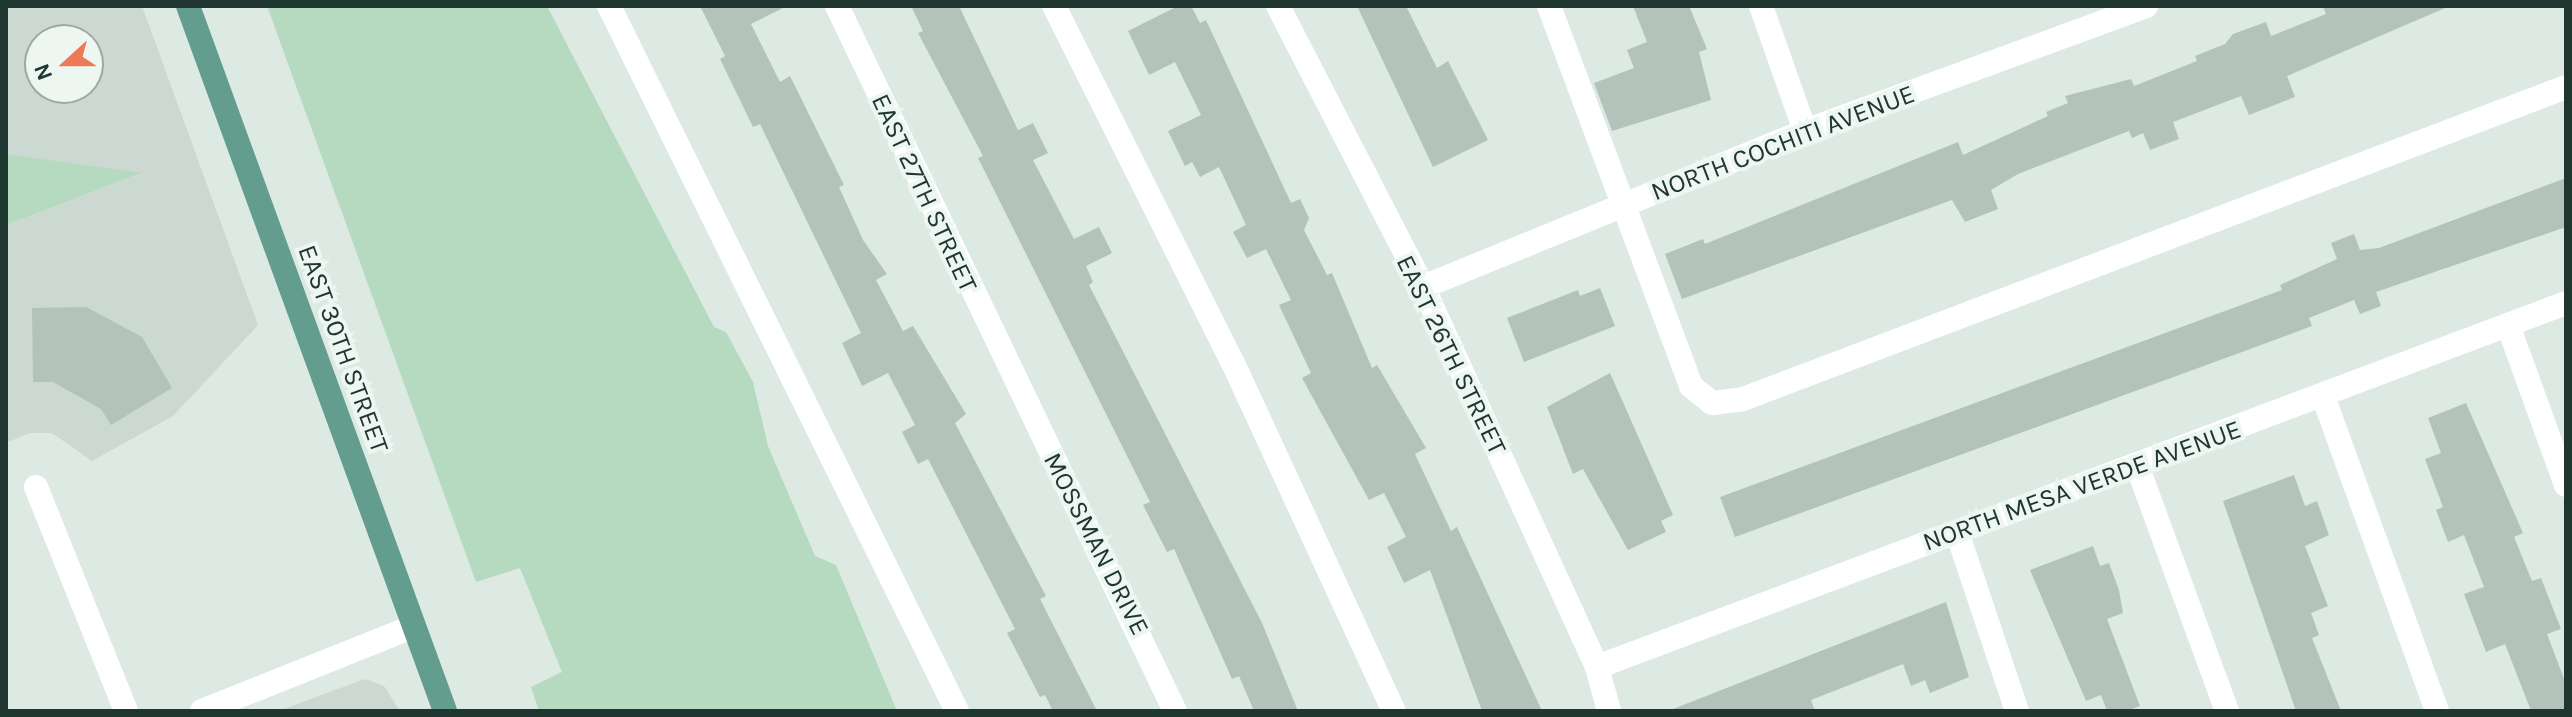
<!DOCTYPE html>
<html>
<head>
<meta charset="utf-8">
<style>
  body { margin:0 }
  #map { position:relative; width:2572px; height:717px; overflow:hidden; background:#dde9e3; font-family:Karla,sans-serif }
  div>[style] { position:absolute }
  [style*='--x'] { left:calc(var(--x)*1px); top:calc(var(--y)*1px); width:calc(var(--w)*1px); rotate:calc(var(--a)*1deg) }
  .built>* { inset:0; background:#ccd8d2 }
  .green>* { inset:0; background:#b6dac0 }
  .building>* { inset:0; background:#b3c3bc }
  .minor>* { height:24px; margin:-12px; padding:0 12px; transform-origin:12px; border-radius:12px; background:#fff }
  .major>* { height:24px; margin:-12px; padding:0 12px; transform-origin:12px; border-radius:12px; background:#639d8e }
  span { translate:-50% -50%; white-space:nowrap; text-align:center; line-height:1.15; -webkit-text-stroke:8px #edf6f1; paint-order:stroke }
  .street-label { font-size:26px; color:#203731 }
  .frame { position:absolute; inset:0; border:8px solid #203731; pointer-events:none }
  .north { position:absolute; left:24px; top:24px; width:80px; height:80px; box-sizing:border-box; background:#edf6f1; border:2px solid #9baaa4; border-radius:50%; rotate:249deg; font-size:22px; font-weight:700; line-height:32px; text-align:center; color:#203731 }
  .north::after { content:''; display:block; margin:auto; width:28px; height:36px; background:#ed7a57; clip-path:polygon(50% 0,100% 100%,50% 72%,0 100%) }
</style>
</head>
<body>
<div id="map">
  <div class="built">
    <i style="clip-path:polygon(evenodd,6px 6px,142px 6px,258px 325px,173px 416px,92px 461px,52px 433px,29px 433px,6px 443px,6px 225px,140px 174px,6px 154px,6px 6px,40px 40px,88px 40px,88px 88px,40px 88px,40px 40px)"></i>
    <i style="clip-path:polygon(365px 679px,384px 686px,400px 711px,278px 711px)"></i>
  </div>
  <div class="green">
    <i style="clip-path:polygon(267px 6px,547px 6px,714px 327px,726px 332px,753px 382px,768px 446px,815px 556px,836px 565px,897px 711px,539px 711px,531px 687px,562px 672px,520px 568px,476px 582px)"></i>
    <i style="clip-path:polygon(6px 154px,142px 173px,6px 225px)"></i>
  </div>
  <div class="building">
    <i style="clip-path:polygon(700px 6px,787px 6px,751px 24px,780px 82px,790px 76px,844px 185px,839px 187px,863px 240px,887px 274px,876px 280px,903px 331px,913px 326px,966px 414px,955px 423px,1046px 596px,1040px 599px,1097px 711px,1053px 711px,1045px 695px,1040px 697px,1007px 633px,1015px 629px,928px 459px,918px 464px,902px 432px,915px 425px,888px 373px,862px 386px,842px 343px,861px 333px,760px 124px,753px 127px,720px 59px,725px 56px)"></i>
    <i style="clip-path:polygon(911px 6px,959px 6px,1018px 130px,1033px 123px,1048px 153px,1033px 160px,1074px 239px,1099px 227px,1112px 253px,1086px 266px,1093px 282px,1089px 285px,1262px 623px,1298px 711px,1254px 711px,1239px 676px,1232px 679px,1174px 549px,1167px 552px,1143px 505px,1150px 502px,978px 158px,983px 156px,918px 33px,923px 31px)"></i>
    <i style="clip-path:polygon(1178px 6px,1191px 6px,1200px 23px,1206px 20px,1291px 203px,1300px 199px,1309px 218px,1304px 230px,1327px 275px,1332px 273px,1372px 368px,1377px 365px,1426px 448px,1415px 454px,1451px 531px,1457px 527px,1542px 711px,1482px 711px,1430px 570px,1404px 583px,1387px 547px,1406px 537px,1384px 493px,1369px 500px,1302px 378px,1311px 373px,1279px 305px,1291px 300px,1266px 249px,1247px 258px,1233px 232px,1246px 225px,1219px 167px,1200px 177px,1192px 162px,1185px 166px,1168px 131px,1201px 115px,1175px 62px,1149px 75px,1128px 31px)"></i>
    <i style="clip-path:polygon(1357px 6px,1406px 6px,1437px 68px,1448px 61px,1488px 140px,1433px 167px)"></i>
    <i style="clip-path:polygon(1633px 6px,1689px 6px,1707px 49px,1699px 52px,1711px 100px,1612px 131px,1594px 83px,1634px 68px,1627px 50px,1647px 42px)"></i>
    <i style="clip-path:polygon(2323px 6px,2445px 8px,2287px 76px,2295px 97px,2249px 115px,2241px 96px,2173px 122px,2179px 139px,2150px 150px,2143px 133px,2132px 138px,2129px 131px,2018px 174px,1991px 190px,1998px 209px,1965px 222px,1952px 200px,1682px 299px,1665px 254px,1703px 239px,1705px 244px,1958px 142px,1963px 155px,2048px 116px,2046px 112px,2068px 103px,2065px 96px,2131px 79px,2134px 86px,2197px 61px,2195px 56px,2225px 44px,2233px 34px,2266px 22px,2271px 36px,2326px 14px)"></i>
    <i style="clip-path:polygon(2566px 178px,2566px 227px,2376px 292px,2381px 306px,2360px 314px,2354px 300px,2309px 318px,2312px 326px,2242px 352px,1735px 537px,1720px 497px,2282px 290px,2280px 285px,2337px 259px,2331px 243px,2354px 234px,2360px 250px,2379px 248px)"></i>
    <i style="clip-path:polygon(1600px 288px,1615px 326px,1524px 362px,1507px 318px,1578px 290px,1580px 296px)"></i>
    <i style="clip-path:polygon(86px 307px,142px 337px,172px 388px,111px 425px,101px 409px,53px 382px,33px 382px,32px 308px)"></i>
    <i style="clip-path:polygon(1610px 373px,1673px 515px,1661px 521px,1666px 532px,1628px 550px,1583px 469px,1573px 474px,1547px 407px)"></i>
    <i style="clip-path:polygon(2466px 403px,2523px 533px,2514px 537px,2532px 581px,2541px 578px,2561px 629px,2547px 634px,2566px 684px,2566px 711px,2531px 711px,2505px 644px,2486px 652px,2464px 594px,2484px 587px,2464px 535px,2448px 542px,2436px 510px,2443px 507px,2425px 459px,2441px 453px,2428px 418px)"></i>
    <i style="clip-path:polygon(2294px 475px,2305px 506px,2317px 501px,2329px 535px,2305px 546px,2328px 606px,2311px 613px,2319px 635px,2312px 638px,2341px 711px,2296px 711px,2223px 501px)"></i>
    <i style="clip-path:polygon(2093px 546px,2100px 566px,2109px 563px,2119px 590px,2123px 613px,2107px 619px,2140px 706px,2126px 711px,2107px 711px,2101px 695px,2086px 701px,2030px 570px)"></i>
    <i style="clip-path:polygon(1946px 602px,1969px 677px,1930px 693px,1925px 680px,1911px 686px,1903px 664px,1811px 700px,1815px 711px,1668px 711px)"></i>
  </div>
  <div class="minor">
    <i style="--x:609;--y:6;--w:786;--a:63.73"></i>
    <i style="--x:837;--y:6;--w:782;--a:64.39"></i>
    <i style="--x:1054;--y:6;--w:399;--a:63.4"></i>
    <i style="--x:1233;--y:363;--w:383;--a:65.2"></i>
    <i style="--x:1278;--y:6;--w:316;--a:62.7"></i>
    <i style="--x:1423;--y:287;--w:418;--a:65.4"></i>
    <i style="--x:1597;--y:667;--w:46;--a:74.7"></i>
    <i style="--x:1549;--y:6;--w:406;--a:69.5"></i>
    <i style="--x:1691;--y:386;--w:27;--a:39"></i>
    <i style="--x:1712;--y:403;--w:31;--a:-7"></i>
    <i style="--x:1743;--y:399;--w:880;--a:-20.76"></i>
    <i style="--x:1761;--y:6;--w:133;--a:70.6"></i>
    <i style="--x:1423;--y:287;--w:413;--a:-22.2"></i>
    <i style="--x:1805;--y:131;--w:363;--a:-20.1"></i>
    <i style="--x:2508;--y:325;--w:170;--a:70.1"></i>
    <i style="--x:2323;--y:396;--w:335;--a:70.1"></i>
    <i style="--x:2138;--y:468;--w:259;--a:69.9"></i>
    <i style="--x:36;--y:487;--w:241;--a:68.1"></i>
    <i style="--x:1957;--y:532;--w:189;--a:71.5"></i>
    <i style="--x:1597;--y:667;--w:1035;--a:-20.59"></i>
    <i style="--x:202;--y:711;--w:228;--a:-21.8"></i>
  </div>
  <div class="major">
    <i style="--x:188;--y:6;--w:750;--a:69.97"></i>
  </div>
  <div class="street-label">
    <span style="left:1783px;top:143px;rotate:-21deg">NORTH COCHITI AVENUE</span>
    <span style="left:924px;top:193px;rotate:65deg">EAST 27TH STREET</span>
    <span style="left:343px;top:349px;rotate:70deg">EAST 30TH STREET</span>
    <span style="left:1451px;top:355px;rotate:64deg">EAST 26TH STREET</span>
    <span style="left:2082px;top:486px;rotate:-20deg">NORTH MESA VERDE AVENUE</span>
    <span style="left:1096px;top:544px;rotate:63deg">MOSSMAN DRIVE</span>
  </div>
  <div class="frame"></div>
  <div class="north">N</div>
</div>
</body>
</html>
